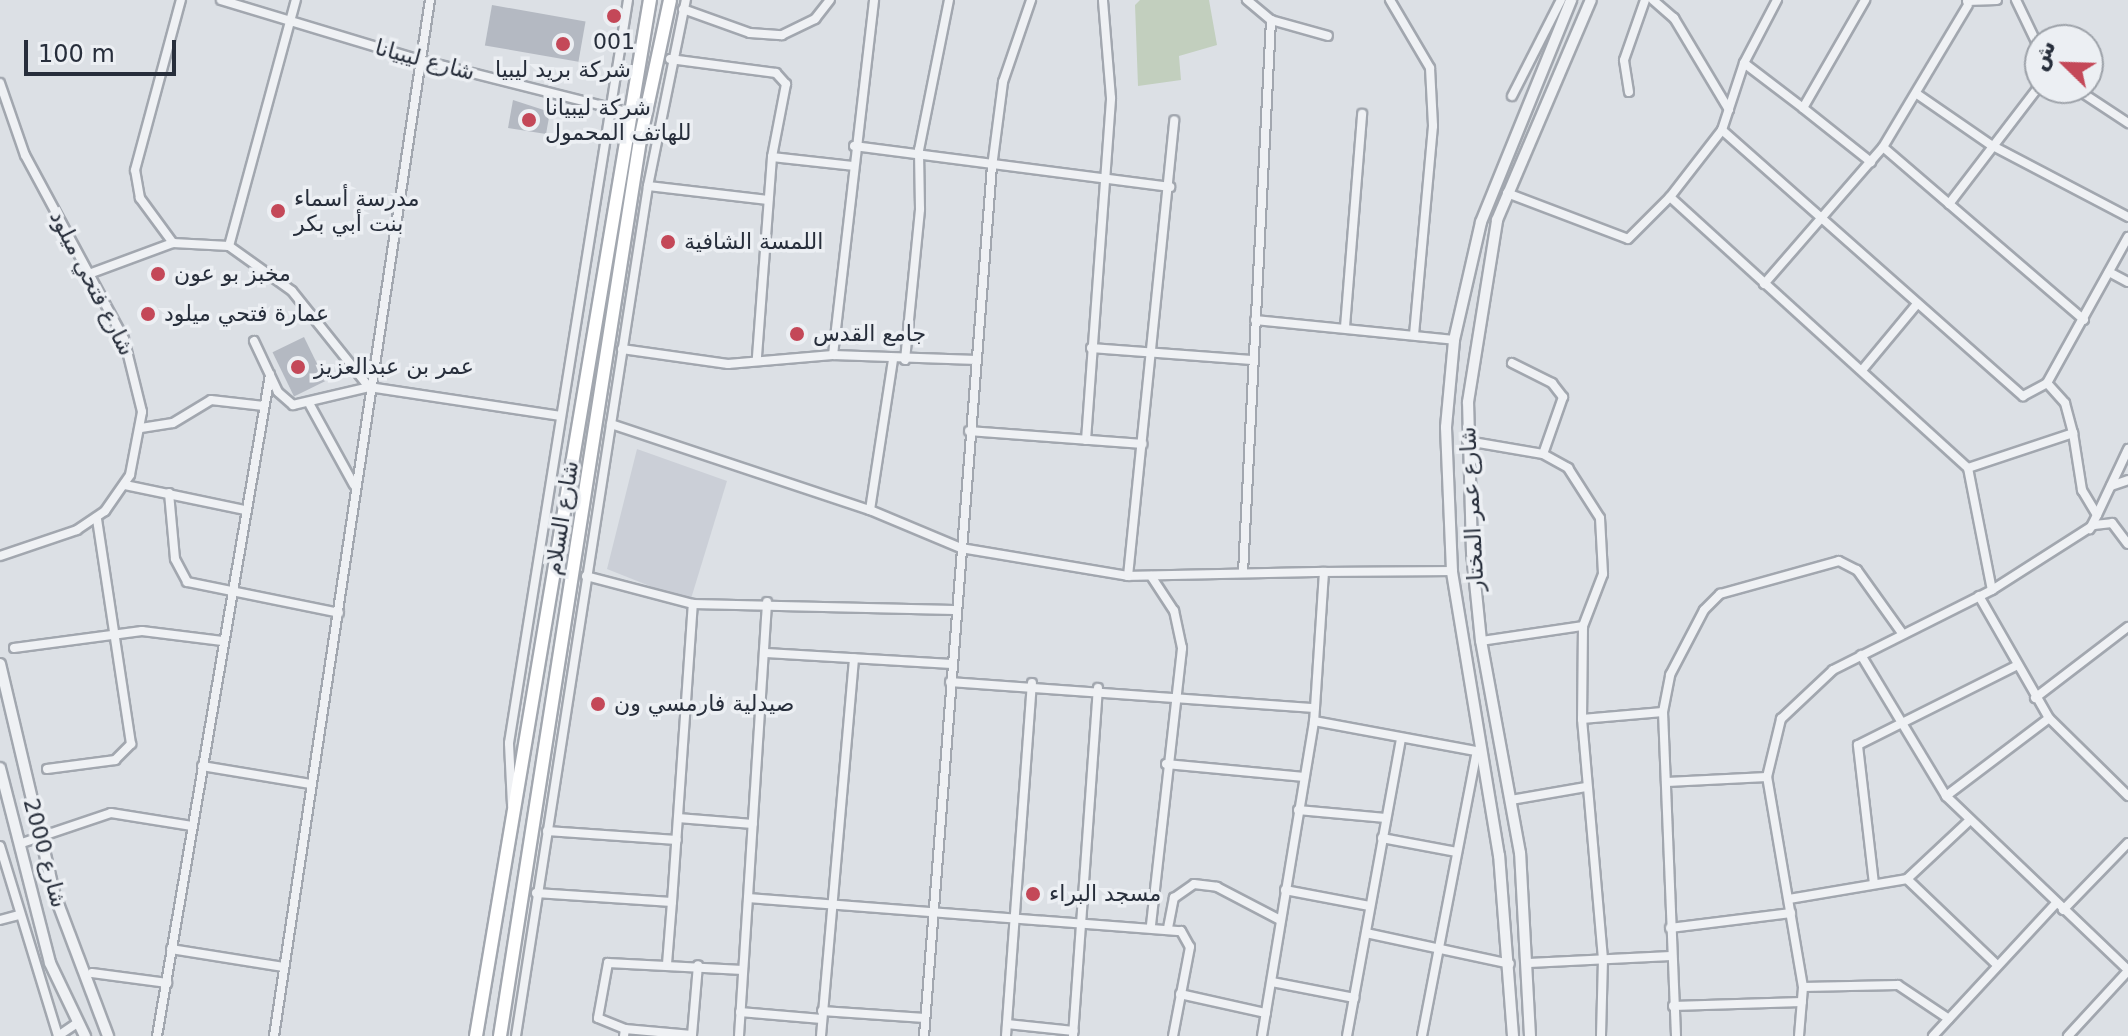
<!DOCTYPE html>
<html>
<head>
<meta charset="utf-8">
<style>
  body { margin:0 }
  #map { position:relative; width:2128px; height:1036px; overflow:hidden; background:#dce0e5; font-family:"DejaVu Sans",Vazirmatn,sans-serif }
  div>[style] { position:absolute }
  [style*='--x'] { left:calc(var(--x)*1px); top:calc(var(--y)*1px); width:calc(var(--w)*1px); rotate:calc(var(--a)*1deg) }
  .built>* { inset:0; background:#cbcfd7 }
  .green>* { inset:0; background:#c2cfbe }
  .building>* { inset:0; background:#b4b9c2; transform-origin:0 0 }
  .roads { filter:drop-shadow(2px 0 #a2a7af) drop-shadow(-2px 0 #a2a7af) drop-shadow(0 2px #a2a7af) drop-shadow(0 -2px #a2a7af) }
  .minor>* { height:8px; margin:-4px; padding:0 4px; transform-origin:4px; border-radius:4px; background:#eff1f4 }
  .tertiary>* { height:10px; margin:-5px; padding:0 5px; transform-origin:5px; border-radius:5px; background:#eff1f4 }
  .trunk>* { height:12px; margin:-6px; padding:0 6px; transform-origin:6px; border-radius:6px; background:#fff }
  .dots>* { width:22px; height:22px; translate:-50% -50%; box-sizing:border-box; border:4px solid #eceff3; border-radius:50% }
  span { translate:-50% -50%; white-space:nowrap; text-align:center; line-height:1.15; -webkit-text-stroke:7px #eceff3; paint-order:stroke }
  .poi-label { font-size:22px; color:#272e3b }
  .left { translate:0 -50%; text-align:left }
  .street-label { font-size:22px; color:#272e3b }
  .north { position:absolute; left:2024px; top:24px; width:80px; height:80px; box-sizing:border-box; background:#eceff3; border:2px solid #9da2a9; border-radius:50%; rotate:293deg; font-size:22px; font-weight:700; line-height:32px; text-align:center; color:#272e3b }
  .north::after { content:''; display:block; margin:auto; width:28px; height:36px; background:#c44858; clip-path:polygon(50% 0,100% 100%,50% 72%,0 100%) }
  .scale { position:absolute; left:24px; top:40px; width:152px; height:36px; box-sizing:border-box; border:4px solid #272e3b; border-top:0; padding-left:10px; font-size:24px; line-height:28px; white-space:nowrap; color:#272e3b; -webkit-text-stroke:6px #eceff3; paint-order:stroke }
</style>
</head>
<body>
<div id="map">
  <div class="built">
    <i style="clip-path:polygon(637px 449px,727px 481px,690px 602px,607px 569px)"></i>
  </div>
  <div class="green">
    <i style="clip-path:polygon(1140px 0,1209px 0,1217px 45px,1179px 56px,1181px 80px,1138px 86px,1135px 5px)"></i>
  </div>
  <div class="building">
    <i style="left:492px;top:5px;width:95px;height:41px;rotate:10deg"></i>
    <i style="clip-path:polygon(513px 100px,550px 112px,546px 134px,508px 128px)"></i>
    <i style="left:304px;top:337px;width:49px;height:35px;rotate:64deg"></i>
  </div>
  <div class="roads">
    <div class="minor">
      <i style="--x:221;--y:0;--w:205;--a:16.8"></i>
      <i style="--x:417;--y:59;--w:220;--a:14.2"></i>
      <i style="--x:1247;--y:0;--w:31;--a:40"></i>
      <i style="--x:1271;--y:20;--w:59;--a:15.7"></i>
      <i style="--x:1390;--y:0;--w:79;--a:59.5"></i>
      <i style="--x:1430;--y:68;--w:58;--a:87"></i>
      <i style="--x:1433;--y:126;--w:210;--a:95.2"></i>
      <i style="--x:1653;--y:0;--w:28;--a:41"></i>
      <i style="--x:1674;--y:18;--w:107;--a:59.1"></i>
      <i style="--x:1777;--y:0;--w:71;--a:117.6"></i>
      <i style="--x:1744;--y:63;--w:71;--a:108.2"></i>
      <i style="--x:1722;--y:130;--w:85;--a:127.8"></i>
      <i style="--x:1670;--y:197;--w:403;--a:42.3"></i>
      <i style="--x:1968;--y:468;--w:124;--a:78.9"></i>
      <i style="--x:2016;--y:0;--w:55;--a:64.4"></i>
      <i style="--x:1967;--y:1;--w:30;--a:-2"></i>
      <i style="--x:683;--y:9;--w:71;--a:19.7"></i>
      <i style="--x:750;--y:33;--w:32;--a:4"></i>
      <i style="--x:782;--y:35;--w:37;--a:-26"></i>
      <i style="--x:815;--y:19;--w:24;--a:-52"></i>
      <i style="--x:670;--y:59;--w:107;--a:7.5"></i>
      <i style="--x:776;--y:73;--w:15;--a:48"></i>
      <i style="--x:786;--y:84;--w:74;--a:100.9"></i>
      <i style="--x:772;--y:157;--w:202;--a:94.3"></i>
      <i style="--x:1744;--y:63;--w:74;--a:37.3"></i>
      <i style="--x:1803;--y:108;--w:125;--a:-60.1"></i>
      <i style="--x:0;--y:83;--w:76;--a:70.9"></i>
      <i style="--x:25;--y:155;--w:209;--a:61.7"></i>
      <i style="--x:124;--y:339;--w:75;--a:76.1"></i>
      <i style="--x:142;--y:412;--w:64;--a:100.8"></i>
      <i style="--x:130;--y:475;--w:44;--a:124.8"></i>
      <i style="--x:105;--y:511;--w:34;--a:146"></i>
      <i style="--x:77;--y:530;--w:81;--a:161.3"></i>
      <i style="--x:2075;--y:88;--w:64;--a:33.4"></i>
      <i style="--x:1629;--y:92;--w:32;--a:-99"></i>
      <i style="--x:1624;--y:60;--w:64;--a:-70.7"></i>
      <i style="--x:1917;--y:94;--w:90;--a:34.6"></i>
      <i style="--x:1991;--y:145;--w:155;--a:27.7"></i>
      <i style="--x:1512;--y:96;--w:108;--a:-63"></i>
      <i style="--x:1803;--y:108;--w:87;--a:38.5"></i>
      <i style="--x:1722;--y:130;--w:402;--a:41.5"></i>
      <i style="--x:2023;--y:396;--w:27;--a:-28"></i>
      <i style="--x:2047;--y:383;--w:167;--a:-61"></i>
      <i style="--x:854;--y:146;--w:319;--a:7.4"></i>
      <i style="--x:1883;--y:147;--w:265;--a:40.7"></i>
      <i style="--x:772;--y:157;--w:81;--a:6.3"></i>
      <i style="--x:648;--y:186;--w:121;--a:6.7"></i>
      <i style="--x:1507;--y:193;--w:129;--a:20.8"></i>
      <i style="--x:1628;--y:239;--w:59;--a:-45"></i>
      <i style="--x:1949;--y:204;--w:150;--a:-52.6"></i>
      <i style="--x:173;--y:243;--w:56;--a:-126.3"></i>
      <i style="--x:140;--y:198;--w:28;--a:-100"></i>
      <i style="--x:135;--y:170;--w:176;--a:-74.9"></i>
      <i style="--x:229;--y:246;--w:255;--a:-74.8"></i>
      <i style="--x:2109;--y:272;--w:21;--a:28"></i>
      <i style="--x:89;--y:274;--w:90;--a:-20.3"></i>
      <i style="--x:173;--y:243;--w:56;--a:3.1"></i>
      <i style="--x:229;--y:246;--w:77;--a:35.5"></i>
      <i style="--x:292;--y:291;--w:123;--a:51.3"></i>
      <i style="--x:1764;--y:284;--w:181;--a:-49"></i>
      <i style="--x:1883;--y:147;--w:165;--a:-59.1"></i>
      <i style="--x:1255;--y:320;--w:200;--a:5.7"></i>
      <i style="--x:1345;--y:327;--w:214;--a:-85.4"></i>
      <i style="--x:254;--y:341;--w:56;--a:64.8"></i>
      <i style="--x:278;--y:392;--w:20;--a:41"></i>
      <i style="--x:293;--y:405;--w:78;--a:-13.3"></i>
      <i style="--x:369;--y:387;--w:194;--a:8.6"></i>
      <i style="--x:1091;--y:348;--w:161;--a:4.3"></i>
      <i style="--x:622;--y:349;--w:107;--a:8.1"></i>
      <i style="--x:728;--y:364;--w:105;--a:-4.9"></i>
      <i style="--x:833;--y:355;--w:144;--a:2"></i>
      <i style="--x:833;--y:355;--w:357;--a:-83.4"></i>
      <i style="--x:905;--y:360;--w:152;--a:-84.3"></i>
      <i style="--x:920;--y:209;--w:59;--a:-91"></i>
      <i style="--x:919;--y:150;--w:153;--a:-78.7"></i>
      <i style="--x:1512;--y:363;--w:45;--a:26.6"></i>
      <i style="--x:1552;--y:383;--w:18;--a:52"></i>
      <i style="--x:1563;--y:397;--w:60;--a:109.3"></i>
      <i style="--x:1863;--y:369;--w:85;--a:-50.3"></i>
      <i style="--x:310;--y:405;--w:91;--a:61.2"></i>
      <i style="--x:611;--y:424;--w:273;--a:18.4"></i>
      <i style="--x:870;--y:510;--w:99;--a:22.7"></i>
      <i style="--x:961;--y:548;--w:169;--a:9.5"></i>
      <i style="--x:1128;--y:576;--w:196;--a:-1.2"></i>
      <i style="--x:1324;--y:572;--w:149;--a:93.8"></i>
      <i style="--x:141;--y:428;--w:32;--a:-9"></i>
      <i style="--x:173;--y:423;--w:44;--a:-31.2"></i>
      <i style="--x:211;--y:400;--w:53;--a:6.5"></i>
      <i style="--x:969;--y:431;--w:174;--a:4.3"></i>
      <i style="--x:2073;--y:433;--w:58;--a:81"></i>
      <i style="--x:2082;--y:490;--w:29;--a:59"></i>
      <i style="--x:2097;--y:515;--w:16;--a:117"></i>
      <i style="--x:1086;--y:440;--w:343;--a:-85.8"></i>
      <i style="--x:1111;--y:98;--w:98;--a:-94.7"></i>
      <i style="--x:1467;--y:441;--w:77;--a:9.7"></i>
      <i style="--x:1543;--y:454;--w:29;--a:29"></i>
      <i style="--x:1568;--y:468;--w:59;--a:57.4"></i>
      <i style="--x:1600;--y:518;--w:56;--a:86.9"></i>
      <i style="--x:1603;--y:574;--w:56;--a:111"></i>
      <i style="--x:1583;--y:626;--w:93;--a:90.6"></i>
      <i style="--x:1582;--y:719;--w:241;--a:85"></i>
      <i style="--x:1603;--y:959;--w:77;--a:91.5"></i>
      <i style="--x:1968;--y:468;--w:111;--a:-18.4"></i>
      <i style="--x:2073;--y:433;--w:31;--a:-105"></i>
      <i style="--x:2065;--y:403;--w:27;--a:-132"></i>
      <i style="--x:125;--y:485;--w:123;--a:11.8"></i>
      <i style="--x:2111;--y:486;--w:18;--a:-19"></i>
      <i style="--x:169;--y:493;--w:66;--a:84.8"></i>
      <i style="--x:175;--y:559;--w:26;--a:62"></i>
      <i style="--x:187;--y:582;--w:155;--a:11.5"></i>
      <i style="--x:870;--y:510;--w:152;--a:-81.3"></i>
      <i style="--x:2097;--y:515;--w:73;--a:-64.8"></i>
      <i style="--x:1324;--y:572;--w:128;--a:-0.4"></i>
      <i style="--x:1243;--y:573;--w:554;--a:-87.1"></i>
      <i style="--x:586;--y:576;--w:111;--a:14.7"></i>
      <i style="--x:693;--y:604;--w:261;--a:1.3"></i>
      <i style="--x:1128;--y:576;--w:458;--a:-84.2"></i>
      <i style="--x:1979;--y:596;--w:141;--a:60.2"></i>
      <i style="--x:2049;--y:718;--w:111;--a:44.6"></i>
      <i style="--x:1481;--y:641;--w:103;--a:-8.4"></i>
      <i style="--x:14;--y:648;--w:129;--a:-7.6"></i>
      <i style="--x:142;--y:631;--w:81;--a:7.1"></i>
      <i style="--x:766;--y:653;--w:186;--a:3.4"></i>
      <i style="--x:1861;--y:655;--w:165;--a:58.9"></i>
      <i style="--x:1946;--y:796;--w:252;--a:43.7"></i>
      <i style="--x:950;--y:682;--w:365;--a:4.1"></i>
      <i style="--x:2035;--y:698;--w:117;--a:-37.4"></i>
      <i style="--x:1663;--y:712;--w:38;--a:-79"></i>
      <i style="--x:1670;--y:675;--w:73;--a:-62.4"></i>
      <i style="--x:1704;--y:610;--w:23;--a:-45"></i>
      <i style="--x:1720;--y:594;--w:123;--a:-15.5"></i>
      <i style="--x:1839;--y:561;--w:20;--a:27"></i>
      <i style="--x:1857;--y:570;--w:77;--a:54.5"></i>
      <i style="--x:1582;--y:719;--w:81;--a:-4.9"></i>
      <i style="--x:1663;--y:712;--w:324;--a:87.7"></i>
      <i style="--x:1166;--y:764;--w:139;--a:5.4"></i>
      <i style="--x:202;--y:766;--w:110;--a:9.4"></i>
      <i style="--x:47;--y:769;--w:69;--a:-7.5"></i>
      <i style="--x:115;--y:760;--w:23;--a:-45"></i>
      <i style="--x:131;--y:744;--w:229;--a:-98.6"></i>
      <i style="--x:1667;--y:782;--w:100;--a:-2.9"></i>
      <i style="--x:1946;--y:796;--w:129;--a:-37.1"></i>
      <i style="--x:1511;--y:800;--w:76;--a:-9.8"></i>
      <i style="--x:512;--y:805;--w:62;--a:-92.8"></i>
      <i style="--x:509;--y:743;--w:752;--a:-80.9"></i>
      <i style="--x:1298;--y:810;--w:88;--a:5.2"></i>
      <i style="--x:678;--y:818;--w:75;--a:4.6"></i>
      <i style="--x:547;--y:831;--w:130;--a:4"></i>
      <i style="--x:1382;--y:838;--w:76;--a:10.6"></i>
      <i style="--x:19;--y:844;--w:97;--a:-18.6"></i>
      <i style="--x:111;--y:813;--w:82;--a:9.1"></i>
      <i style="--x:0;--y:846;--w:199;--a:73"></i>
      <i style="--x:1907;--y:879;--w:124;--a:43.7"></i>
      <i style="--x:1874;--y:884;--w:140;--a:-96.6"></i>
      <i style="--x:1858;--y:745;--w:177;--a:-26.6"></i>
      <i style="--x:1285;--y:890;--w:86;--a:10.7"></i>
      <i style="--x:536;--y:893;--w:136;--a:3.8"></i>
      <i style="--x:672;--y:902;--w:299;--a:-86"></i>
      <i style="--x:748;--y:898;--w:434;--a:4.4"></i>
      <i style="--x:1181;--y:931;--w:18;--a:61"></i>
      <i style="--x:1190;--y:947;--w:91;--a:100.8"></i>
      <i style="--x:1789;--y:899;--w:120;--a:-9.6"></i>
      <i style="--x:1907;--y:879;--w:83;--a:-43.1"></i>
      <i style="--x:2063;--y:910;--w:93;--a:-45.9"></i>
      <i style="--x:0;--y:920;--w:20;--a:-15"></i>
      <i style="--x:1151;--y:925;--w:279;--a:-83.6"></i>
      <i style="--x:1182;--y:648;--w:38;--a:-102"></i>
      <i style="--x:1174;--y:611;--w:42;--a:-123.3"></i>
      <i style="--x:1168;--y:928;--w:31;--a:-79"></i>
      <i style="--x:1174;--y:898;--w:24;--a:-35"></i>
      <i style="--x:1194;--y:884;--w:23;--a:7"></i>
      <i style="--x:1217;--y:887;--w:71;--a:27.6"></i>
      <i style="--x:1670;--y:928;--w:122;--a:-7.1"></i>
      <i style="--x:1366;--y:933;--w:147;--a:12.1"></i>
      <i style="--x:171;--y:949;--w:114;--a:9.1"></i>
      <i style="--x:1529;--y:963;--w:142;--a:-2.8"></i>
      <i style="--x:667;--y:964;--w:62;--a:-85.4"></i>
      <i style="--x:92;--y:973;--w:76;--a:7.6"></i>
      <i style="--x:1272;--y:982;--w:84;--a:11"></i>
      <i style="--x:1803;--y:987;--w:95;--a:-1.2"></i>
      <i style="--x:1898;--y:985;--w:61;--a:33.7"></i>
      <i style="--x:1180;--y:994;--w:88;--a:12.5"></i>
      <i style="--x:1673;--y:1006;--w:129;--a:-1.8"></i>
      <i style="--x:822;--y:1011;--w:103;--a:3.9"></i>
      <i style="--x:740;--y:1012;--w:82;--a:4.9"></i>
      <i style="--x:1007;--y:1024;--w:67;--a:6"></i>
      <i style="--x:625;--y:1029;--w:29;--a:-158"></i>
      <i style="--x:598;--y:1018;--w:56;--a:-79.7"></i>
      <i style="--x:608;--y:963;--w:135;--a:3"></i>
      <i style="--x:58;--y:1036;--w:23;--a:-34"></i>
      <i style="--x:157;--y:1036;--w:671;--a:-80.3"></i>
      <i style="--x:274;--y:1036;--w:1048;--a:-81.44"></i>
      <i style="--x:516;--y:1036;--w:860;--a:-81.17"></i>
      <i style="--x:648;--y:186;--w:190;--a:-78.5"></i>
      <i style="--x:624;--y:1036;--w:7;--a:-82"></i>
      <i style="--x:625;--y:1029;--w:67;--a:5.1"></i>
      <i style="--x:692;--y:1035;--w:70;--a:-85.1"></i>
      <i style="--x:739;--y:1036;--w:435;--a:-86.3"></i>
      <i style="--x:821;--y:1036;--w:379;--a:-85"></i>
      <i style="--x:924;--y:1036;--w:872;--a:-85.53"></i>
      <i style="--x:992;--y:167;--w:86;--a:-82.6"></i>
      <i style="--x:1003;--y:82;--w:87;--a:-71.1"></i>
      <i style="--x:1006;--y:1036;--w:354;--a:-85.8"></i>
      <i style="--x:1073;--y:1036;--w:349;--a:-85.9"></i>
      <i style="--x:1262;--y:1036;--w:319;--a:-80.6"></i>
      <i style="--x:1314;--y:721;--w:170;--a:10.5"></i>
      <i style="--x:1347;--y:1036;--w:303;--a:-79.7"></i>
      <i style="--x:1422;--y:1036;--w:290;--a:-79.1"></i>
      <i style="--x:1799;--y:1036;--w:49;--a:-85.3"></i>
      <i style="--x:1803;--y:987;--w:213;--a:-99.7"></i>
      <i style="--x:1767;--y:777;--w:60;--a:-76.4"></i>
      <i style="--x:1781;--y:719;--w:71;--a:-43.3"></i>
      <i style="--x:1833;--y:670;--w:178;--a:-26.7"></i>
      <i style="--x:1992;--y:590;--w:121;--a:-32.5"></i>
      <i style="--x:2094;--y:525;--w:18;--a:-6"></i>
      <i style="--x:2112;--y:523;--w:26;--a:53"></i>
      <i style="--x:1933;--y:1036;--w:181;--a:-47.2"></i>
      <i style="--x:2068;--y:1036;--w:88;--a:-47.3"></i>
    </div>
    <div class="tertiary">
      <i style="--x:0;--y:664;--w:235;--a:76.7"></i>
      <i style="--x:54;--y:893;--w:153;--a:69.3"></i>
      <i style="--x:0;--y:768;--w:201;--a:75.6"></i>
      <i style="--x:50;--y:963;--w:81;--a:64.4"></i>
      <i style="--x:1513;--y:1036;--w:181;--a:-94.4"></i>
      <i style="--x:1499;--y:856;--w:289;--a:-99.4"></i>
      <i style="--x:1452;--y:571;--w:144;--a:-92.4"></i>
      <i style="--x:1446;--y:427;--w:87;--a:-84.7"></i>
      <i style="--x:1454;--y:340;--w:121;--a:-77.1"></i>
      <i style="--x:1481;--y:222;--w:240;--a:-67.9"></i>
      <i style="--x:1530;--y:1036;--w:183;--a:-93.1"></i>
      <i style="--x:1520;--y:853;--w:216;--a:-100.4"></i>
      <i style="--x:1481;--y:641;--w:88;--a:-95.8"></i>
      <i style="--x:1472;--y:553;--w:151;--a:-91.5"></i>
      <i style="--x:1468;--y:402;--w:184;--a:-80.9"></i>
      <i style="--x:1497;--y:220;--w:239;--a:-66.9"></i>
    </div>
    <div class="trunk">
      <i style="--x:476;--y:1036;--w:1051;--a:-80.47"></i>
      <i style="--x:500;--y:1036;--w:907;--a:-81.12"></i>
      <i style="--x:640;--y:140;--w:143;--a:-77.9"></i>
    </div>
  </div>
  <div class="dots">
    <i style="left:614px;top:16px;background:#c44858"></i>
    <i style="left:563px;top:44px;background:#c44858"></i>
    <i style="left:529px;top:120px;background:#c44858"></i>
    <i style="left:278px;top:211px;background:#c44858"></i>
    <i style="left:668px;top:242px;background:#c44858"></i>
    <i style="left:158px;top:274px;background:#c44858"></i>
    <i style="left:148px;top:314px;background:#c44858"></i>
    <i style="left:797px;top:334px;background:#c44858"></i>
    <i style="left:298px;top:367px;background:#c44858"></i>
    <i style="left:598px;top:704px;background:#c44858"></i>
    <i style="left:1033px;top:894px;background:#c44858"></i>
  </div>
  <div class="poi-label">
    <span style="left:614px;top:42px">001</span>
    <span style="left:563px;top:70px">شركة بريد ليبيا</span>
    <span class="left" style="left:545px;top:120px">شركة ليبيانا<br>للهاتف المحمول</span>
    <span class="left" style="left:294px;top:211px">مدرسة أسماء<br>بنت أبي بكر</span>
    <span class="left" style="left:684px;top:242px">اللمسة الشافية</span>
    <span class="left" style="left:174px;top:274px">مخبز بو عون</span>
    <span class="left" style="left:164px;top:314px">عمارة فتحي ميلود</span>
    <span class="left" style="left:813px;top:334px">جامع القدس</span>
    <span class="left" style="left:314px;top:367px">عمر بن عبدالعزيز</span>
    <span class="left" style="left:614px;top:704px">صيدلية فارمسي ون</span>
    <span class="left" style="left:1049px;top:894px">مسجد البراء</span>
  </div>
  <div class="street-label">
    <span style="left:425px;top:60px;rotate:15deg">شارع ليبيانا</span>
    <span style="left:92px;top:283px;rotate:63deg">شارع فتحي ميلود</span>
    <span style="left:1472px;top:509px;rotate:-93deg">شارع عمر المختار</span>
    <span style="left:562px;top:518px;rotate:-81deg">شارع السلام</span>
    <span style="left:45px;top:853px;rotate:75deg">شارع 2000</span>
  </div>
  <div class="north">ش</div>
  <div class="scale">100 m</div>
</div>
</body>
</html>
